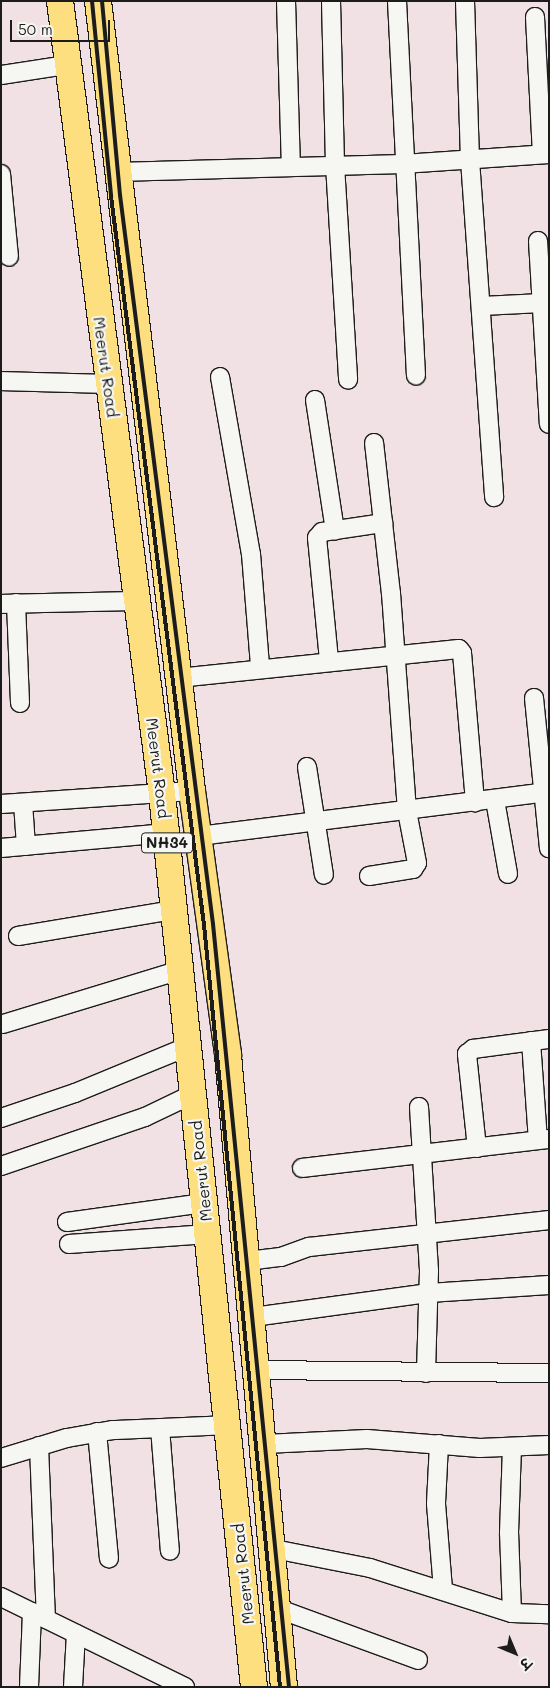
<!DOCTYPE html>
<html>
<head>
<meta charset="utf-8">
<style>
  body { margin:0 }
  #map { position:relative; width:550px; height:1688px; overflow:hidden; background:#f2e1e4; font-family:Mali,"Playpen Sans Deva",sans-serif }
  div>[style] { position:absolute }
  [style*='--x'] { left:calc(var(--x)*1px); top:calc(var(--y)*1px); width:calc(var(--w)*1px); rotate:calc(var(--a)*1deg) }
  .roads { filter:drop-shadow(1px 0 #1c1c1c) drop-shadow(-1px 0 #1c1c1c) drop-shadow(0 1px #1c1c1c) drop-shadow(0 -1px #1c1c1c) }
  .minor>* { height:18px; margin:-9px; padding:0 9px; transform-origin:9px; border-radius:9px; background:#f6f6f2 }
  .highway>* { height:26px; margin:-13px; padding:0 13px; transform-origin:13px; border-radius:13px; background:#fddf80 }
  .rail>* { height:4px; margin:-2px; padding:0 2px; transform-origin:2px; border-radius:2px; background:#1c1c1c }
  span { translate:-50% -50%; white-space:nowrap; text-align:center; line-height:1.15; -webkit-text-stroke:4.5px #f6f6f2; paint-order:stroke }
  .shield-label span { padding:1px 4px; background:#f6f6f2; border:1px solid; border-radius:4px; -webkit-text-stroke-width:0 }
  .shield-label { font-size:15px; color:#1c1c1c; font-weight:700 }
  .street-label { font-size:16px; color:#1c1c1c }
  .frame { position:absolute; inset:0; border:2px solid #1c1c1c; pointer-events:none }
  .north { position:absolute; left:490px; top:1628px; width:50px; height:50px; -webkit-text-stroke:4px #f6f6f2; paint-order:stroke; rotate:135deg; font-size:14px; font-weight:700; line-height:20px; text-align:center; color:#1c1c1c }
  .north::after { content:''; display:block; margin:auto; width:18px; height:22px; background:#1c1c1c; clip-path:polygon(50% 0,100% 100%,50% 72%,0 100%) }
  .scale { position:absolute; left:10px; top:20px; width:100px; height:22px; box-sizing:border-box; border:2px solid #1c1c1c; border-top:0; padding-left:6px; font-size:15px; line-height:18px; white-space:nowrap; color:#1c1c1c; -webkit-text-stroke:4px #f6f6f2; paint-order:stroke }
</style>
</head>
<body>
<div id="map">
  <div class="roads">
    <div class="minor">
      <i style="--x:286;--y:1;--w:166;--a:88.3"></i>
      <i style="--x:331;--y:1;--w:164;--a:88.6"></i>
      <i style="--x:335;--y:165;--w:215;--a:86.5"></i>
      <i style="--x:397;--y:1;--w:375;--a:87.1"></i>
      <i style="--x:465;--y:1;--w:159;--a:88.2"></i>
      <i style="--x:470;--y:160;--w:338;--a:85.9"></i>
      <i style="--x:535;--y:17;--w:137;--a:87.1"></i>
      <i style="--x:1;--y:75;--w:66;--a:-8.7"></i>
      <i style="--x:117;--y:172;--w:286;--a:-1.6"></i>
      <i style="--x:403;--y:164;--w:146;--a:-3.9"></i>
      <i style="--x:1;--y:174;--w:83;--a:84.5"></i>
      <i style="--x:538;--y:241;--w:183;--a:86.6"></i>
      <i style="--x:481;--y:306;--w:62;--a:-2.8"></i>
      <i style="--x:220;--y:377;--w:180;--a:80.1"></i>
      <i style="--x:251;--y:554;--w:113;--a:85.4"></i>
      <i style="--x:1;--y:381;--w:107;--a:1.6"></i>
      <i style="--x:315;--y:400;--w:132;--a:81.3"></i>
      <i style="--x:16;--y:603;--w:100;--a:87.7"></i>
      <i style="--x:1;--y:604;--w:136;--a:-1.3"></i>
      <i style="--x:329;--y:660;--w:123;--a:-95.6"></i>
      <i style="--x:317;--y:538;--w:8;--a:-50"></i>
      <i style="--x:322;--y:532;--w:62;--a:-8.4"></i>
      <i style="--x:178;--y:678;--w:282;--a:-5.9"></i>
      <i style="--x:459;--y:649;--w:5;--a:53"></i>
      <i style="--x:462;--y:653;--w:150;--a:85"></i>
      <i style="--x:534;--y:698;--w:151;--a:84.3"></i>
      <i style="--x:307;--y:767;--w:109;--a:81.1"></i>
      <i style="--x:495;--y:800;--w:75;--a:80"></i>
      <i style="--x:23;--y:803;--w:43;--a:86"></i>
      <i style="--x:1;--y:804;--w:191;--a:-3.9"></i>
      <i style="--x:199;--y:836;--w:353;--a:-7.2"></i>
      <i style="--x:1;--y:848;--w:166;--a:-5.2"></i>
      <i style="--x:369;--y:876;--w:45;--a:-9"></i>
      <i style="--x:413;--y:869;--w:7;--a:-56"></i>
      <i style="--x:417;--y:863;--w:53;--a:-100.9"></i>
      <i style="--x:407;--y:811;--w:218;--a:-94.2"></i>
      <i style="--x:391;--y:594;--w:152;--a:-96.4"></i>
      <i style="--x:18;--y:936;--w:158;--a:-9.5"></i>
      <i style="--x:3;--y:1024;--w:186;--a:-16.9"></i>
      <i style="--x:531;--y:1041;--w:99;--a:86"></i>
      <i style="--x:419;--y:1107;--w:164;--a:86.5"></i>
      <i style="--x:429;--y:1271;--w:102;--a:91.7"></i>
      <i style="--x:1;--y:1118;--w:78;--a:-18.7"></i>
      <i style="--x:75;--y:1093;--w:123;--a:-22.4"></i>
      <i style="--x:477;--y:1148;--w:95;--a:-96.1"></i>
      <i style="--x:467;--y:1054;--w:8;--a:-40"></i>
      <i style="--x:473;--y:1049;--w:77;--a:-7.5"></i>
      <i style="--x:1;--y:1166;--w:152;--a:-18.8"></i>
      <i style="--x:145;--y:1117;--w:53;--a:-25.6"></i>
      <i style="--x:302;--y:1168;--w:249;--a:-6.7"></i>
      <i style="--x:67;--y:1222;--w:138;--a:-7.9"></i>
      <i style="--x:69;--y:1244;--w:139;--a:-4.1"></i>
      <i style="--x:247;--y:1261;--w:34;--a:-7"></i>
      <i style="--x:281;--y:1257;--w:30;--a:-20"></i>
      <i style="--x:309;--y:1247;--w:242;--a:-6.4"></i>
      <i style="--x:253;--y:1317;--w:178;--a:-7.8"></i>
      <i style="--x:429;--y:1293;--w:120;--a:-3.8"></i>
      <i style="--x:258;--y:1370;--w:291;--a:0.6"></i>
      <i style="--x:160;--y:1428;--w:123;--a:85.4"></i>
      <i style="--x:97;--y:1432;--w:127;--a:84.6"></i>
      <i style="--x:265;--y:1444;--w:102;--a:-2.8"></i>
      <i style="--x:367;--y:1439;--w:113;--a:4.6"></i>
      <i style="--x:480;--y:1448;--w:69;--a:-2.5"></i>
      <i style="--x:439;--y:1444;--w:60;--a:92.9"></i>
      <i style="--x:436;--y:1504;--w:85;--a:85.3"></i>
      <i style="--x:39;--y:1446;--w:173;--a:87.7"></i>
      <i style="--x:1;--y:1458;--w:69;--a:-16.9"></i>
      <i style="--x:67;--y:1438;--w:47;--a:-9.9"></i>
      <i style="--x:113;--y:1430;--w:114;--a:-2.5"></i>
      <i style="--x:274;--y:1549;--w:98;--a:11.2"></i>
      <i style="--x:370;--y:1568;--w:149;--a:17.6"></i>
      <i style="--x:512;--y:1613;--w:37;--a:2"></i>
      <i style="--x:1;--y:1597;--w:205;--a:26.1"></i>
      <i style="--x:279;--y:1609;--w:148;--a:20.1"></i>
      <i style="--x:512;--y:1613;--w:80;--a:-92.1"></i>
      <i style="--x:509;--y:1533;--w:86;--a:-88"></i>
      <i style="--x:29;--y:1687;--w:75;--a:-87.7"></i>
      <i style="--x:73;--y:1687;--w:53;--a:-86.8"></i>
    </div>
    <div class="highway">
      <i style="--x:60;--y:1;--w:800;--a:82.67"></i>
      <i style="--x:162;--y:794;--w:898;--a:84.12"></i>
      <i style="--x:98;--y:1;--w:796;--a:83.21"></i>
      <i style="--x:192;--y:791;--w:266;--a:82.2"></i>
      <i style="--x:228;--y:1055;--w:634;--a:84.94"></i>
    </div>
  </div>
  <div class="rail">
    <i style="--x:92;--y:1;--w:196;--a:84.4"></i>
    <i style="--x:111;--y:196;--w:735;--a:82.73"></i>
    <i style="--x:204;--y:925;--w:766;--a:84.3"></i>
    <i style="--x:102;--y:1;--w:195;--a:84.7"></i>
    <i style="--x:120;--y:195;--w:735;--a:82.73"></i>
    <i style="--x:213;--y:924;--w:767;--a:84.31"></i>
  </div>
  <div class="shield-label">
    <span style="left:167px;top:843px">NH34</span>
  </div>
  <div class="street-label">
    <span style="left:106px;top:367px;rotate:82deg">Meerut Road</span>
    <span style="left:158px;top:768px;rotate:83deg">Meerut Road</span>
    <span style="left:201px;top:1171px;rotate:-96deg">Meerut Road</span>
    <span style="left:243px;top:1574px;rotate:-96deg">Meerut Road</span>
  </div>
  <div class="frame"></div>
  <div class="north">उ</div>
  <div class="scale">50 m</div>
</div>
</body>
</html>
